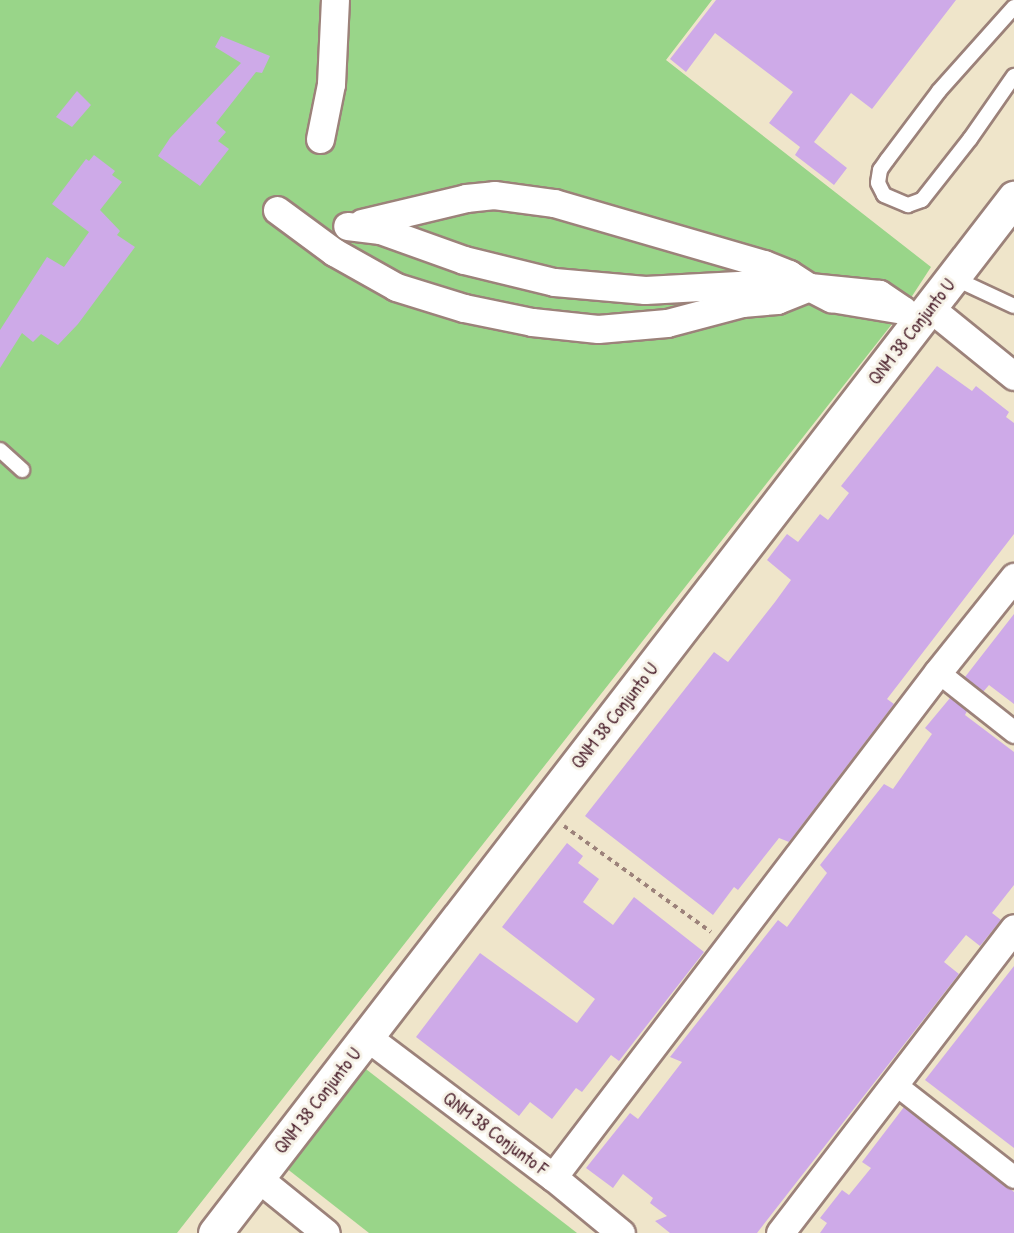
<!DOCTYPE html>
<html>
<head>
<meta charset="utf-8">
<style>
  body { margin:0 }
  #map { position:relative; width:1014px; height:1233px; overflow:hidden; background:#efe5ca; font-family:"Patrick Hand",sans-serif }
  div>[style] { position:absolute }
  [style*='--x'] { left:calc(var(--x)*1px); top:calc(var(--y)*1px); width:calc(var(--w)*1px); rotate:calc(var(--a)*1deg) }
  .green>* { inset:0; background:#99d589 }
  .building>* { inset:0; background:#ceaae8 }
  .path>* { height:4px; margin-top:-2px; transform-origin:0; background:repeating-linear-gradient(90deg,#9c827a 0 4.5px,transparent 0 9px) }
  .roads { filter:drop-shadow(2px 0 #9c827a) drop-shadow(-2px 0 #9c827a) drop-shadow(0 2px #9c827a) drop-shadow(0 -2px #9c827a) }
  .service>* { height:14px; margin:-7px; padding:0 7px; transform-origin:7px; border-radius:7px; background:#fff }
  .pedestrian>* { height:21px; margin:-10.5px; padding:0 10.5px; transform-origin:10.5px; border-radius:10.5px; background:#fff }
  .minor>* { height:27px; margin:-13.5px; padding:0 13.5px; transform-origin:13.5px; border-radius:13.5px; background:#fff }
  .tertiary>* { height:33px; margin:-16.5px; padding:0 16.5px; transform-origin:16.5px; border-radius:16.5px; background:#fff }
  span { translate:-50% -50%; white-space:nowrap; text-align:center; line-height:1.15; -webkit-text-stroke:6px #f7f3e8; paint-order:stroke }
  .street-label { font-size:18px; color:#4a1f2b }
</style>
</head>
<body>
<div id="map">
  <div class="green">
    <i style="clip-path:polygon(0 0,712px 0,666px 60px,931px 267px,903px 310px,177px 1233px,0 1233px)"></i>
    <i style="clip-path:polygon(362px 1066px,577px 1233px,369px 1233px,281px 1164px)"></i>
  </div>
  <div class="building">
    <i style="clip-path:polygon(716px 0,956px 0,872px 109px,851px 93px,814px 142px,847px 168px,834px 185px,795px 155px,800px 147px,769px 123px,793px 92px,715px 33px,686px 72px,670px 59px)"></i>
    <i style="clip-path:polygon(221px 36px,270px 56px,262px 73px,256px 72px,216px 123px,226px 132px,218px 141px,229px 149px,200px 186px,158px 156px,170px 138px,241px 63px,215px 47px)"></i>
    <i style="clip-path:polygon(77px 91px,91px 105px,72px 127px,56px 117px)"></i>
    <i style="clip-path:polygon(94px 155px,115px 171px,112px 175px,122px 182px,100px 210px,120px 231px,117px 235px,135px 247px,78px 324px,58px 345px,41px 334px,33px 342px,22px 333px,0 368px,0 330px,47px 257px,64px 267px,89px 232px,52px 204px,86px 159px,89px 161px)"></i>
    <i style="clip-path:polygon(937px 366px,972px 391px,976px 386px,1009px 412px,1006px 417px,1014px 423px,1014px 534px,887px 699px,894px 704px,795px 834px,789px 842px,779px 838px,738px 890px,734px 887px,713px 915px,585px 816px,714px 652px,728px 662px,775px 602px,791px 580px,767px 560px,787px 534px,798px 542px,820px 514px,828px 520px,849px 493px,841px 486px)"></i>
    <i style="clip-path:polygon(1014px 614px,1014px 704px,989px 685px,983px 692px,965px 677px)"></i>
    <i style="clip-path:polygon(950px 698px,967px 711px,965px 715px,1014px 752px,1014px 885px,992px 913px,1001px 920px,980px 946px,966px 935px,944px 962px,959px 974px,757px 1233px,670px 1233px,655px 1221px,667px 1216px,650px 1203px,653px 1198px,623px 1174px,613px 1188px,586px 1168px,630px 1113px,638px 1119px,682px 1062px,670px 1057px,778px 920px,787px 927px,827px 873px,820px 865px,884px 784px,893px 789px,932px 734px,925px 728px)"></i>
    <i style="clip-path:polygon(567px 843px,583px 856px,578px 863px,599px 879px,583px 902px,613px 925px,634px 897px,704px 952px,619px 1061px,611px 1055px,582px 1092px,576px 1088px,552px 1119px,530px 1102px,519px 1116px,416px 1037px,480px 953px,577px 1023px,595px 999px,502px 927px)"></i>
    <i style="clip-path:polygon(1014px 966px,1014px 1148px,925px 1080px)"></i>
    <i style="clip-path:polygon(904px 1107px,1014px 1192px,1014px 1233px,820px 1233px,827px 1223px,820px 1218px,842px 1190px,849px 1195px,871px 1168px,862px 1162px)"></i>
  </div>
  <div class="path">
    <i style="--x:564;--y:826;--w:181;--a:35.8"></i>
  </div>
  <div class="roads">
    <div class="service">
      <i style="--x:1014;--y:7;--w:113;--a:131.8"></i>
      <i style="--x:939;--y:91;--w:86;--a:127"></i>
      <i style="--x:887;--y:160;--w:12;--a:125"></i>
      <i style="--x:880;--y:170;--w:13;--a:99"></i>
      <i style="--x:878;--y:183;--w:13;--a:63"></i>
      <i style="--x:884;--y:195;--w:26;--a:23"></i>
      <i style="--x:908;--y:205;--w:15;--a:-20"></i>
      <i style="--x:922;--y:200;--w:78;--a:-51.8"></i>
      <i style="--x:970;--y:139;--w:77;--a:-55.1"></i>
      <i style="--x:954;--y:278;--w:66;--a:25"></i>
      <i style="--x:0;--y:450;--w:30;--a:42"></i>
    </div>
    <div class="pedestrian">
      <i style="--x:938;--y:672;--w:97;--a:38.3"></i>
      <i style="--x:895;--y:1084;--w:151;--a:38"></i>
    </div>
    <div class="minor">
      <i style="--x:320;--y:139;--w:56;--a:-78.7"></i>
      <i style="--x:331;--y:84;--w:84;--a:-87.3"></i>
      <i style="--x:277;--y:210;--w:71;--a:36.4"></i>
      <i style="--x:334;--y:252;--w:71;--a:29.4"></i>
      <i style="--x:396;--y:287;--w:71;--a:17.2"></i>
      <i style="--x:464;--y:308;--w:69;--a:11.6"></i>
      <i style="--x:532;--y:322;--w:66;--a:6.1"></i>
      <i style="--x:598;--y:329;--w:69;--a:-5"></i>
      <i style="--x:667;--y:323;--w:78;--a:-14.9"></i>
      <i style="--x:742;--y:303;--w:35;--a:-5"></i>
      <i style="--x:777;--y:300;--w:35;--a:-22"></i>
      <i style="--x:809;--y:287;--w:33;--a:-173"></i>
      <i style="--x:776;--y:283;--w:131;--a:176.9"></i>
      <i style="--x:645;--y:290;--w:91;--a:-175"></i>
      <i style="--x:554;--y:282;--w:93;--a:-166.3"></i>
      <i style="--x:464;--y:260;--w:89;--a:-160.3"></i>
      <i style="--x:380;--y:230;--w:33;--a:-173"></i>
      <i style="--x:362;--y:223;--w:107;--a:-13.5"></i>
      <i style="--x:466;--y:198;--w:28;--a:-6"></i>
      <i style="--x:494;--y:195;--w:61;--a:7.6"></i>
      <i style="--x:554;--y:203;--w:219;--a:16.2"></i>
      <i style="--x:764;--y:264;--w:27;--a:22"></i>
      <i style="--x:789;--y:274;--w:24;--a:33"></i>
      <i style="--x:809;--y:287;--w:25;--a:27"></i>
      <i style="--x:831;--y:298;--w:73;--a:9.5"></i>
      <i style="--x:903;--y:310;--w:29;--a:-146"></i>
      <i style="--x:879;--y:294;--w:70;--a:-174.3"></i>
      <i style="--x:930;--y:308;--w:108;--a:39"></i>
      <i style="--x:367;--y:1037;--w:233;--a:37"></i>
      <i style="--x:553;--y:1177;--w:88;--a:39.5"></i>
      <i style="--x:553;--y:1177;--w:635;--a:-52.68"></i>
      <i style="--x:938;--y:672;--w:122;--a:-51.3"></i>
      <i style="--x:258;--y:1178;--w:87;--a:39"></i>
      <i style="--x:780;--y:1233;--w:384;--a:-52.5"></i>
    </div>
    <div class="tertiary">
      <i style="--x:215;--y:1233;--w:1308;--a:-52.33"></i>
    </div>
  </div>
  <div class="street-label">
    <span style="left:912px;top:332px;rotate:-52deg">QNM 38 Conjunto U</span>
    <span style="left:615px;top:716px;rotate:-52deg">QNM 38 Conjunto U</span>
    <span style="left:318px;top:1101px;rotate:-52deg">QNM 38 Conjunto U</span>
    <span style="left:495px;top:1134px;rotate:37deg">QNM 38 Conjunto F</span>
  </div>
</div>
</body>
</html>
